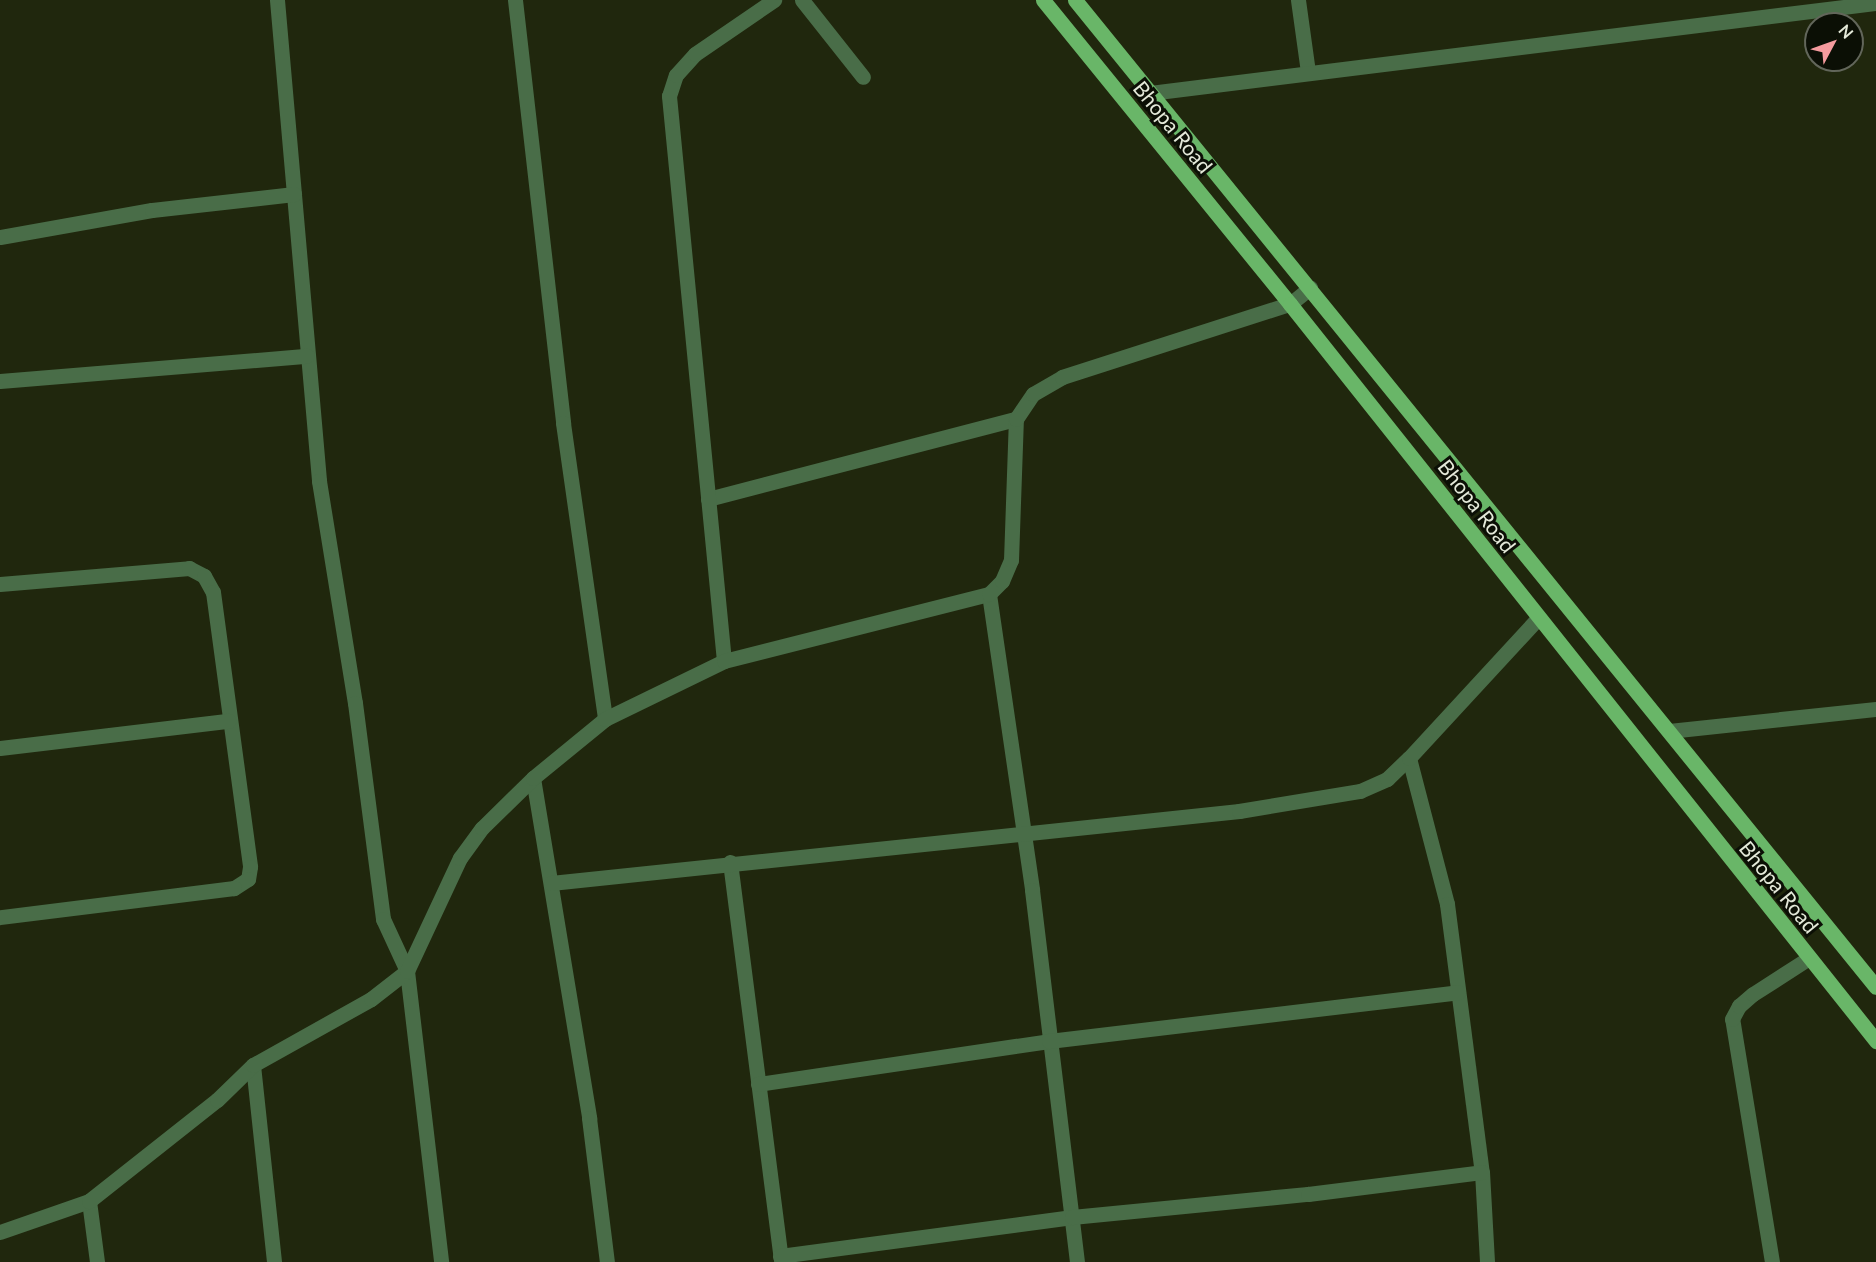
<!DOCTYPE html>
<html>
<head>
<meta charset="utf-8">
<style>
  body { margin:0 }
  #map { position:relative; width:1876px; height:1262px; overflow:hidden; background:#20270d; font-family:Lato,sans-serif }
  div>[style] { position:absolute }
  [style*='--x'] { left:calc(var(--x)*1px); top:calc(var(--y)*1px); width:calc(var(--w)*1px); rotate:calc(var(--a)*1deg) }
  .street>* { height:15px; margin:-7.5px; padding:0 7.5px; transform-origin:7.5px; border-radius:7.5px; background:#496d48 }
  .primary>* { height:15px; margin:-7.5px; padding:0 7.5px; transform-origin:7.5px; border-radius:7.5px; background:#69b668 }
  span { translate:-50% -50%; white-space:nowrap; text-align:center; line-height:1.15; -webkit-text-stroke:6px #0b0f05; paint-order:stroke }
  .street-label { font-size:21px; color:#e4e9d9 }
  .north { position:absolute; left:1804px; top:12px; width:60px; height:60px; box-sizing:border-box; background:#0b0f05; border:2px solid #62665a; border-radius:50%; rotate:49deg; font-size:16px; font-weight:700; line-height:24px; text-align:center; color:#e4e9d9 }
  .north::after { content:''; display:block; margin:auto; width:21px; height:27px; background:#f59b9e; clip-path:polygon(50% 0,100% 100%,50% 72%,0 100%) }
</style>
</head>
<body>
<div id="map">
  <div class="street">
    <i style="--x:277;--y:0;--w:483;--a:85"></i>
    <i style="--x:319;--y:481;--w:225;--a:80.8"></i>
    <i style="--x:355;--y:703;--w:218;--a:82.6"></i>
    <i style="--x:383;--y:919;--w:57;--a:65.2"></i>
    <i style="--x:407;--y:971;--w:293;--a:83.3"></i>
    <i style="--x:515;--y:0;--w:426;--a:83.5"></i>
    <i style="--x:563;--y:423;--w:299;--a:81.9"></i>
    <i style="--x:802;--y:0;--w:98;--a:51.6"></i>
    <i style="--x:1298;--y:0;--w:73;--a:82.1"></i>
    <i style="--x:1150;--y:93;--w:732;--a:-7.07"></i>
    <i style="--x:0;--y:237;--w:154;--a:-10.1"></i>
    <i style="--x:152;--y:210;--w:143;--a:-6.4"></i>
    <i style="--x:0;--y:381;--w:308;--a:-4.7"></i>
    <i style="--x:708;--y:499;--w:318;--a:-14.6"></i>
    <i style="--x:0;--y:584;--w:190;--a:-4.8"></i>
    <i style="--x:189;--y:568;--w:17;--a:28"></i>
    <i style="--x:204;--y:576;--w:18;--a:61"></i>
    <i style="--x:213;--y:592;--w:277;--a:82.3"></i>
    <i style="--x:250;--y:867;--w:12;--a:99"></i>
    <i style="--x:248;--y:879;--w:17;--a:147"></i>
    <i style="--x:234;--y:888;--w:236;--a:172.9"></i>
    <i style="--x:989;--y:594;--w:299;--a:81.7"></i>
    <i style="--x:1032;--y:890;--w:375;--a:83.1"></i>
    <i style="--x:724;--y:661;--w:568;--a:-95.56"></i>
    <i style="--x:669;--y:96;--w:22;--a:-72"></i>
    <i style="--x:676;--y:75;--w:28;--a:-48"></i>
    <i style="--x:695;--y:54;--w:96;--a:-34.4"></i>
    <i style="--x:1669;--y:731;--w:208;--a:-6.1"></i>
    <i style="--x:0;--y:748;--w:230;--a:-6.8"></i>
    <i style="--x:1409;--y:758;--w:151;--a:75.4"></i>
    <i style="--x:1447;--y:904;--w:270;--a:82.6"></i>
    <i style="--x:1482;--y:1172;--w:90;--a:86.8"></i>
    <i style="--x:533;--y:778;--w:345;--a:80.6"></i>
    <i style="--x:589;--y:1118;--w:145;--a:82.9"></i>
    <i style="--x:730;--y:862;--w:403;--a:82.7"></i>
    <i style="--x:551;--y:883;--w:692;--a:-5.97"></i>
    <i style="--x:1239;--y:811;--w:123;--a:-9.4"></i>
    <i style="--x:1360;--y:791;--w:30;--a:-24"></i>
    <i style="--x:1387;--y:779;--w:30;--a:-44"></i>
    <i style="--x:1409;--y:758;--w:190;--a:-47.3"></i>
    <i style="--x:253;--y:1065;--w:198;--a:83.9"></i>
    <i style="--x:758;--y:1084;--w:294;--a:-8.4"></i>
    <i style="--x:1049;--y:1041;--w:412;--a:-6.8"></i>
    <i style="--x:89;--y:1201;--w:62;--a:82.5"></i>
    <i style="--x:0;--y:1232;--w:94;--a:-19.2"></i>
    <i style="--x:89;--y:1201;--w:163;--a:-38.3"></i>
    <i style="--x:217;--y:1100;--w:50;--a:-44.2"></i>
    <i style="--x:253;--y:1065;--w:135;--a:-29.2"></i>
    <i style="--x:371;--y:999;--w:46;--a:-37.9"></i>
    <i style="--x:407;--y:971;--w:125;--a:-64.9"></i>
    <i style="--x:460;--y:858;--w:37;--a:-54"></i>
    <i style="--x:482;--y:828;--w:71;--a:-44.4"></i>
    <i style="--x:533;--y:778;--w:93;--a:-39.3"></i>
    <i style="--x:605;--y:719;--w:132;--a:-26"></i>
    <i style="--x:724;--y:661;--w:273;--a:-14.2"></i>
    <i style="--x:989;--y:594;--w:18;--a:-45"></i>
    <i style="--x:1002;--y:581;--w:23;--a:-67"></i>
    <i style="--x:1011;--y:560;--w:141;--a:-88"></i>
    <i style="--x:1016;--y:419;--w:30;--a:-56"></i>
    <i style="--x:1033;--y:394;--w:34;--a:-30"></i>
    <i style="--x:1062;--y:377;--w:239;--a:-17.8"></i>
    <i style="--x:1290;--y:304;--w:26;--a:-39"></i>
    <i style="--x:780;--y:1256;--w:295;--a:-7.6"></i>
    <i style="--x:1072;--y:1217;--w:237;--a:-5.6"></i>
    <i style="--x:1308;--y:1194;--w:175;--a:-7.2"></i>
    <i style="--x:1772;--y:1262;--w:246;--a:-99.3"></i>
    <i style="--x:1732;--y:1019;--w:15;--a:-62"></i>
    <i style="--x:1739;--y:1006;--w:18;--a:-41"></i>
    <i style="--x:1753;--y:994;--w:67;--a:-32.7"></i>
  </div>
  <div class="primary">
    <i style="--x:1043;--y:0;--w:392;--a:50.9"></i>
    <i style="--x:1290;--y:304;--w:942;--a:51.51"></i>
    <i style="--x:1075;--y:0;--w:1271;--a:50.94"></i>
  </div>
  <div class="street-label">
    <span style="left:1173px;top:127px;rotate:51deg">Bhopa Road</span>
    <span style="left:1477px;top:506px;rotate:52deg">Bhopa Road</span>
    <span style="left:1779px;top:887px;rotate:51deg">Bhopa Road</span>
  </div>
  <div class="north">N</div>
</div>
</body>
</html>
